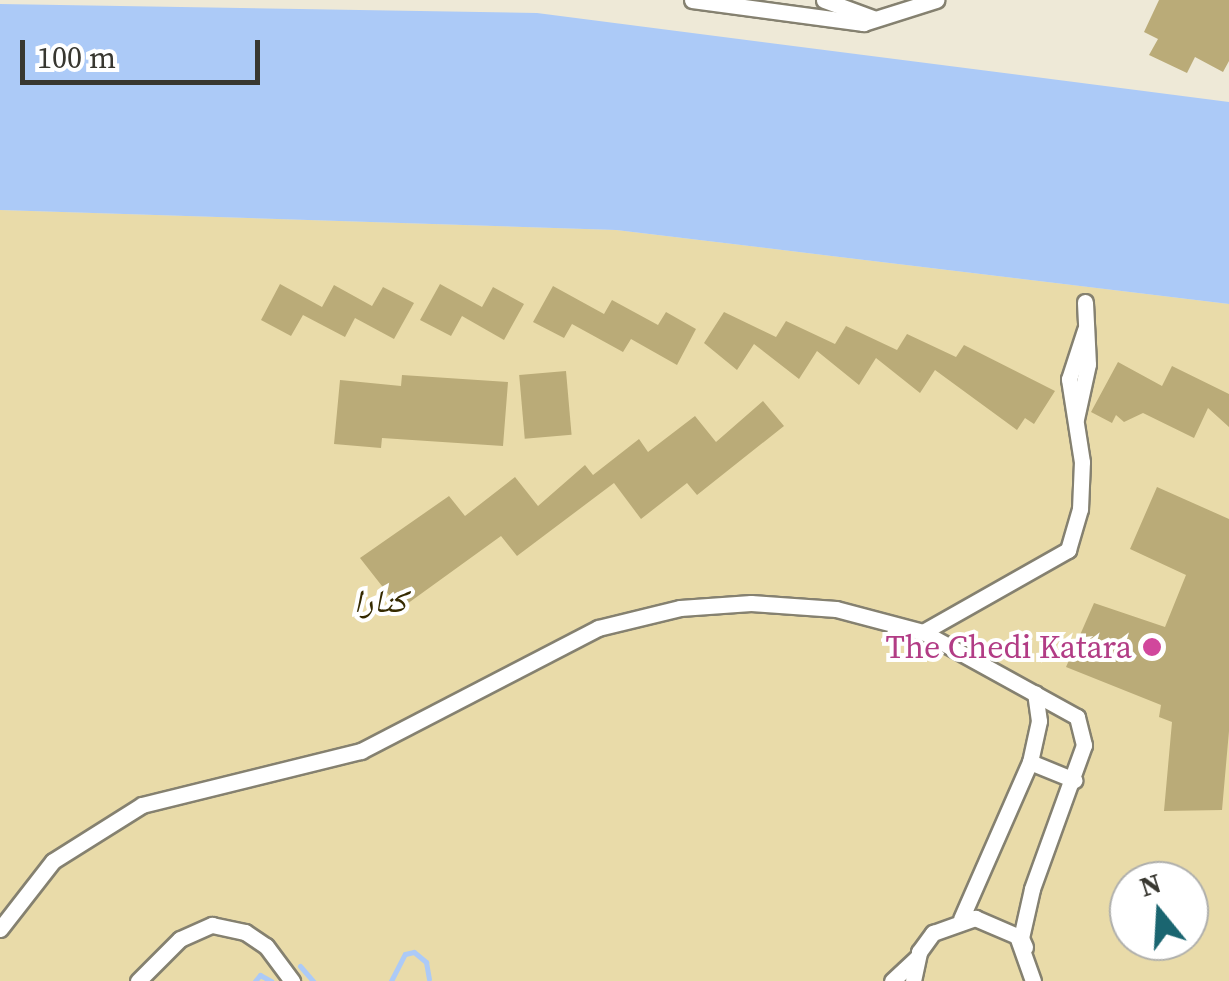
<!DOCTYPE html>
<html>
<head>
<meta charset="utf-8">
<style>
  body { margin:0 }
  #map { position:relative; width:1229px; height:981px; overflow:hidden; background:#eee9d7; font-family:"Source Serif 4","Noto Naskh Arabic",serif }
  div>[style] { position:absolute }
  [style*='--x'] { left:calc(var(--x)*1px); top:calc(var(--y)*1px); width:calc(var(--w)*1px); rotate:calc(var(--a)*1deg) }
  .green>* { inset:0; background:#e9dba9 }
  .water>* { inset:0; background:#accaf7 }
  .stream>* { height:5px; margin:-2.5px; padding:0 2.5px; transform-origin:2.5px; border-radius:2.5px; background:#accaf7 }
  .building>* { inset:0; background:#baab78; transform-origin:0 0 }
  .roads { filter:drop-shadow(2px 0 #858170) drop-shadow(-2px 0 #858170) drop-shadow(0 2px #858170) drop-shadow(0 -2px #858170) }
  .minor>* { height:15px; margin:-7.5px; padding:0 7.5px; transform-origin:7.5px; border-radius:7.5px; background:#fff }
  .dots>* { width:28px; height:28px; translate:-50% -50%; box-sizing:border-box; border:5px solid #fff; border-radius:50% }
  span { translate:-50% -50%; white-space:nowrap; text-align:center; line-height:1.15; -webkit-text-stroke:8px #fff; paint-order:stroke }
  .park-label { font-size:32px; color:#352a00; font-style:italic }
  .hotel-label { font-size:32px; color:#b23c85 }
  .right { translate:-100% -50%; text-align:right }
  .north { position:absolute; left:1109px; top:861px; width:100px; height:100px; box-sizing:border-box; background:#fff; border:2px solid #afafac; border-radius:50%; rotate:342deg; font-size:28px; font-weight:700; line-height:40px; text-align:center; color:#383730 }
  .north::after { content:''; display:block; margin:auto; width:35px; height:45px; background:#1a6570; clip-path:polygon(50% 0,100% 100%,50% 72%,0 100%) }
  .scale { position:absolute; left:20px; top:40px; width:240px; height:45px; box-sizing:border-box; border:5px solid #383730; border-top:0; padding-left:12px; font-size:30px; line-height:35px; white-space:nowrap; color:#383730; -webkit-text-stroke:8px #fff; paint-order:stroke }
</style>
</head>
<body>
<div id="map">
  <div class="green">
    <i style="clip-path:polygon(evenodd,0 210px,616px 230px,1229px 304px,1229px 981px,0 981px,0 210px,1129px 881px,1189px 881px,1189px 941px,1129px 941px,1129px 881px)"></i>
  </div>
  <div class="water">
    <i style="clip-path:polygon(0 4px,537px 13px,1229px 102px,1229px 304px,616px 230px,0 210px)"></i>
  </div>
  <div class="stream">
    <i style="--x:300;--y:966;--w:20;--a:49"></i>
    <i style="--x:255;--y:981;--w:8;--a:-50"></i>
    <i style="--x:260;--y:975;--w:13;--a:29"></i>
    <i style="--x:391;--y:981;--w:30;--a:-63"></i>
    <i style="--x:405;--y:954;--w:9;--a:-13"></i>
    <i style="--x:414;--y:952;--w:16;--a:40"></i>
    <i style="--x:426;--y:962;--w:17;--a:80"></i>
  </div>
  <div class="building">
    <i style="clip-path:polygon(1159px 0,1229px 0,1229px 61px,1223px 72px,1195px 57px,1187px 73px,1149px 55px,1158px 39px,1144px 32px)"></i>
    <i style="clip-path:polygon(280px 284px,322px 307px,334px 285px,372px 306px,383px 287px,414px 303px,394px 339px,355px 318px,345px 337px,303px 315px,291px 336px,261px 320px)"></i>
    <i style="clip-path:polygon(440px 284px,482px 307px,493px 287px,524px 304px,504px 340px,462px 316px,451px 336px,420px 320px)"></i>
    <i style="clip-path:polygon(553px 286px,604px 314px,612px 300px,658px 325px,666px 312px,696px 329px,677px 365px,631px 339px,623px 352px,572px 324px,564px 338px,533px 322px)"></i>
    <i style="clip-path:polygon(724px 312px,776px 337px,786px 321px,835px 344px,846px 326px,897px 350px,907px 334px,956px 357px,964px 345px,1055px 391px,1034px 424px,1025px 418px,1017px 430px,935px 370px,920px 393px,876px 358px,859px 385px,817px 351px,799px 379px,754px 344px,737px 370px,704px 343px)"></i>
    <i style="clip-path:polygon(1118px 362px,1162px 386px,1172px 366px,1229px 394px,1229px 427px,1208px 408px,1194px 438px,1143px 413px,1124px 422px,1116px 415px,1112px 423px,1091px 412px)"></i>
    <i style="left:566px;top:371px;width:64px;height:47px;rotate:85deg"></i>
    <i style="clip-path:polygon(402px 375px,508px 382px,503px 446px,382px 438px,381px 448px,334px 444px,340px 380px,401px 386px)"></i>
    <i style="clip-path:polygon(763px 401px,784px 426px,697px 495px,687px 483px,641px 519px,614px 483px,517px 556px,501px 536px,400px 609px,360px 558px,449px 496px,465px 516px,515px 477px,538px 506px,585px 465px,593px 475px,639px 439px,648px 452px,695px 416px,716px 442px)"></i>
    <i style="clip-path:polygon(1157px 487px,1229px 519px,1229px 731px,1222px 810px,1164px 811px,1172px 722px,1159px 717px,1161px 705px,1066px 667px,1094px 603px,1165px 627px,1186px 575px,1130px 549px)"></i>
  </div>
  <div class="roads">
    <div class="minor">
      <i style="--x:692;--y:0;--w:173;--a:7.7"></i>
      <i style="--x:863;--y:23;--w:77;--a:-17.5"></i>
      <i style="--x:824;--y:0;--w:52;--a:20.2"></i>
      <i style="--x:1076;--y:419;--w:56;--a:-77.7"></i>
      <i style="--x:1088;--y:364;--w:62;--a:-92.8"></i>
      <i style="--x:923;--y:632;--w:167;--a:-29.5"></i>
      <i style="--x:1068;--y:550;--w:43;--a:-73.7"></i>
      <i style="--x:1080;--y:509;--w:47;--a:-87.6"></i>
      <i style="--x:1082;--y:462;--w:84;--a:-98.9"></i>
      <i style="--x:1069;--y:379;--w:52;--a:-71.9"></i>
      <i style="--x:1030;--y:762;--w:48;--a:22.2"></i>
      <i style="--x:961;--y:919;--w:171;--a:-66.3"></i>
      <i style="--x:1030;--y:762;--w:42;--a:-77.6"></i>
      <i style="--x:1039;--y:721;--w:28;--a:-98"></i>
      <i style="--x:0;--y:929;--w:86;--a:-52.1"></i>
      <i style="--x:53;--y:861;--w:105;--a:-32.2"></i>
      <i style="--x:142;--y:805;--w:226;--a:-13.9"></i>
      <i style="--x:361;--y:751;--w:267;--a:-27.4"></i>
      <i style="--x:598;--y:628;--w:84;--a:-13.7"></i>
      <i style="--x:680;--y:608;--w:71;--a:-4"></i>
      <i style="--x:751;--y:603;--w:85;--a:4"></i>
      <i style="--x:836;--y:609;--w:90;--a:14.8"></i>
      <i style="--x:923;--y:632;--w:176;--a:28.9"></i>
      <i style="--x:1077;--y:717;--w:29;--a:76"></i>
      <i style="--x:1084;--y:745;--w:153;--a:109.9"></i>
      <i style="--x:1032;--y:889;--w:50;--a:102.7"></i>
      <i style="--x:1021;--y:938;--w:10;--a:66"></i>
      <i style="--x:138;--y:981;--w:59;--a:-45"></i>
      <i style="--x:180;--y:939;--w:35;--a:-24"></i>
      <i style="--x:212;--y:925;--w:34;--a:12"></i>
      <i style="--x:245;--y:932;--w:25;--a:34"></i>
      <i style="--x:266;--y:946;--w:44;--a:53.4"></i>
      <i style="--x:892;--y:981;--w:33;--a:-43"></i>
      <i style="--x:913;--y:981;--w:30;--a:-78"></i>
      <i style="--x:919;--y:952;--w:24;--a:-54"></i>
      <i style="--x:933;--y:933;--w:45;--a:-19.7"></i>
      <i style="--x:975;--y:918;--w:46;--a:23.2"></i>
      <i style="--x:1017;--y:936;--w:48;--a:70.4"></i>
    </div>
  </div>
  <div class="dots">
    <i style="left:1152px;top:647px;background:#d1479c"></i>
  </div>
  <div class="park-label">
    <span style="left:380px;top:601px">كتارا</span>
  </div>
  <div class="hotel-label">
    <span class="right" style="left:1132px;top:647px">The Chedi Katara</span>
  </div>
  <div class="north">N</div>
  <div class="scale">100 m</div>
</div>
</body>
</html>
